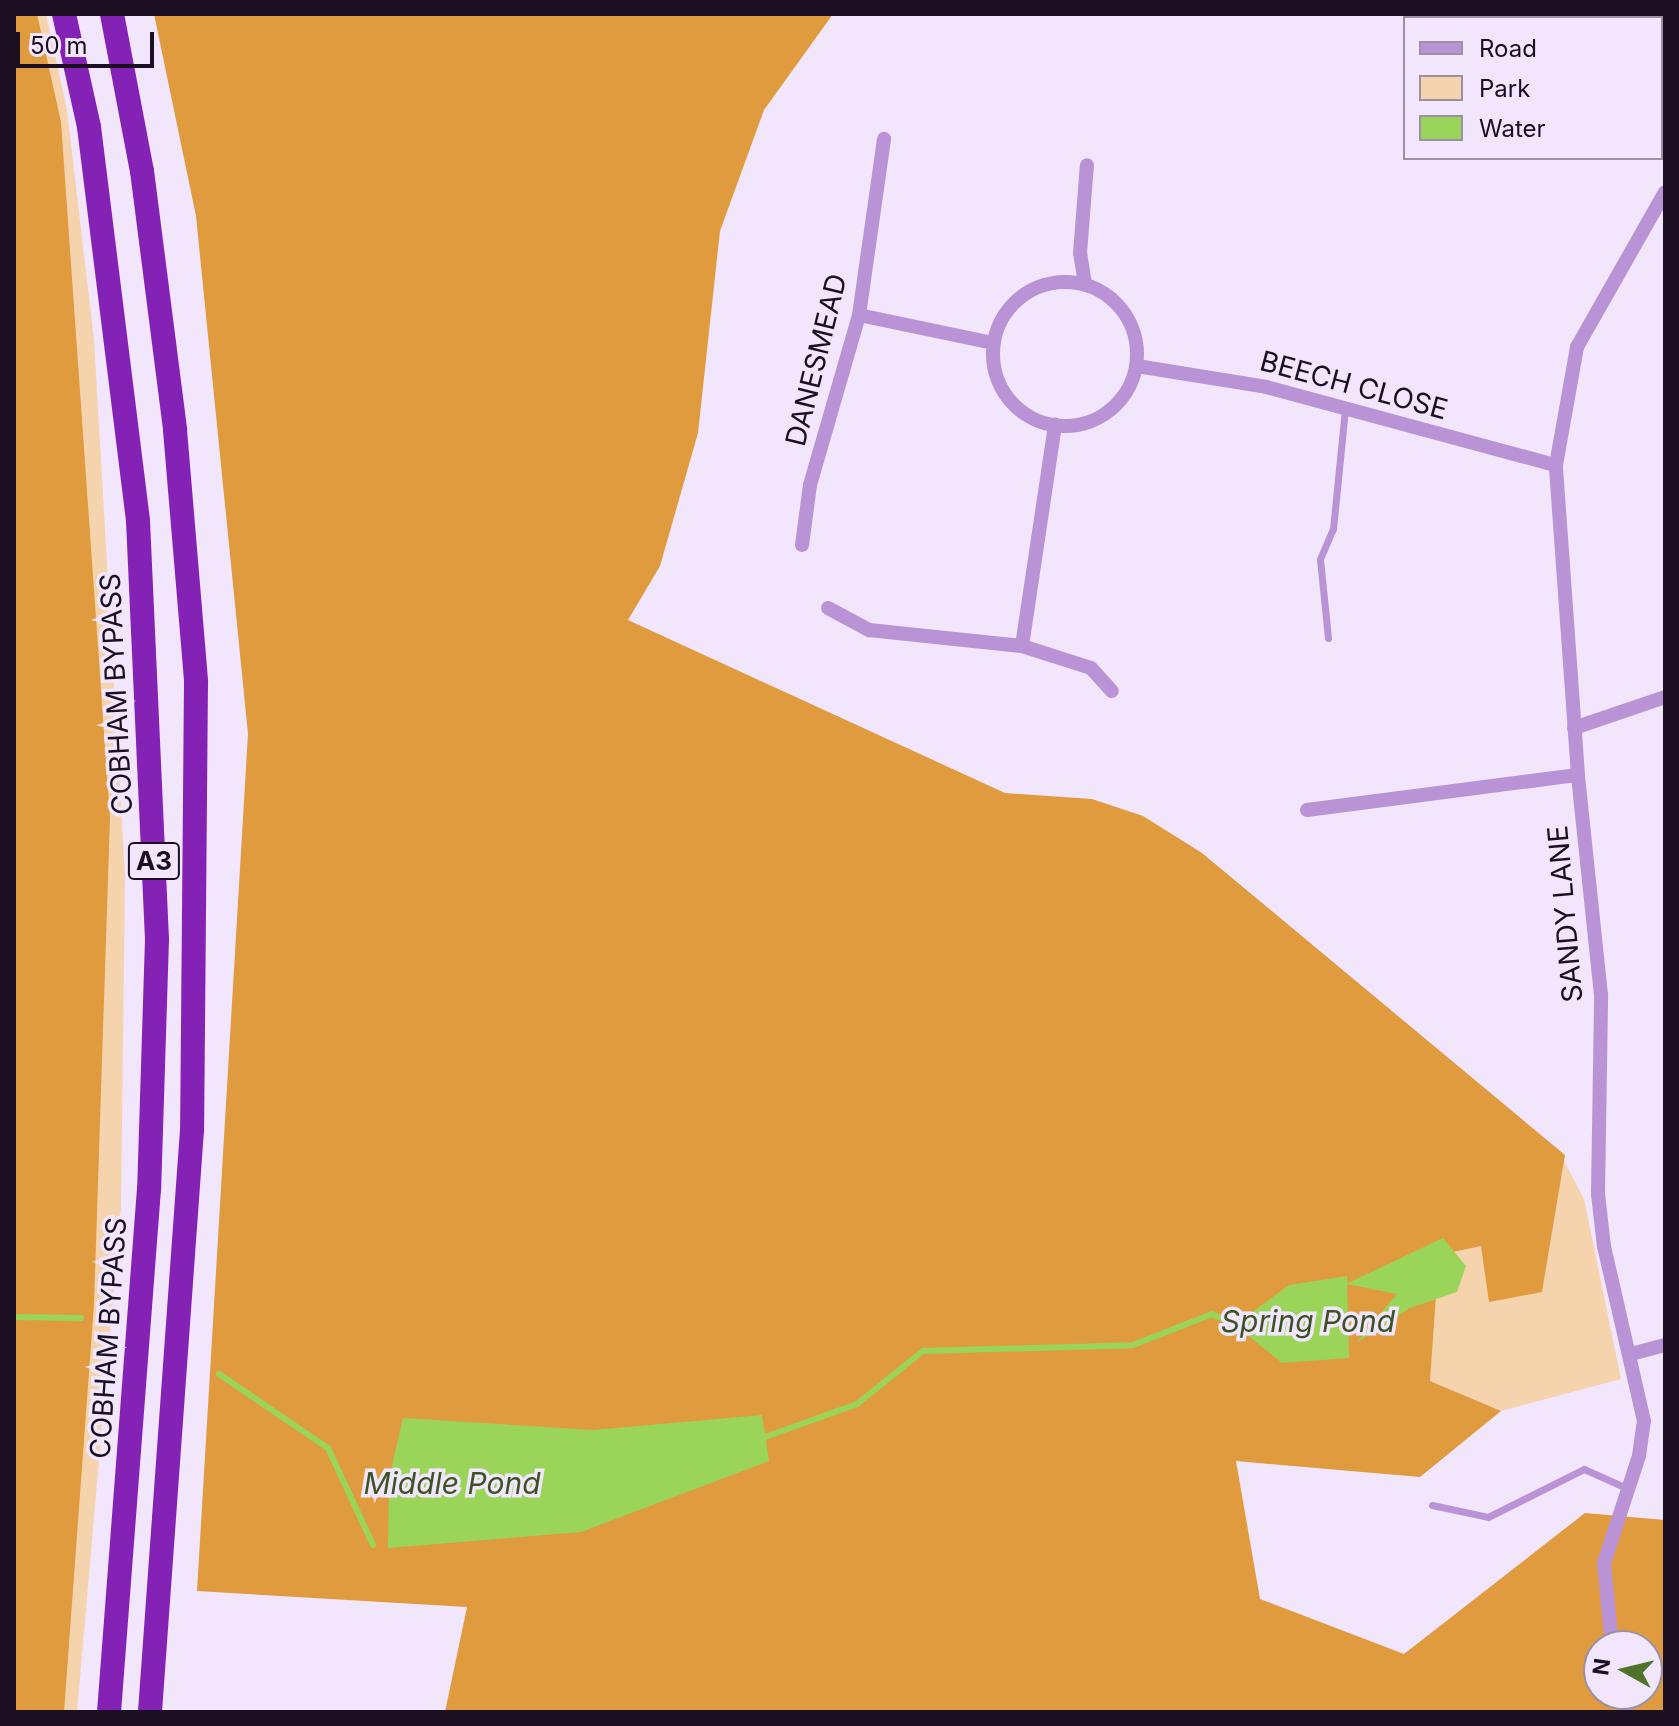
<!DOCTYPE html>
<html>
<head>
<meta charset="utf-8">
<style>
  body { margin:0 }
  #map { position:relative; width:1679px; height:1726px; overflow:hidden; background:#f1e6fb; font-family:Inter,sans-serif }
  div>[style] { position:absolute }
  [style*='--x'] { left:calc(var(--x)*1px); top:calc(var(--y)*1px); width:calc(var(--w)*1px); rotate:calc(var(--a)*1deg) }
  .green>* { inset:0; background:#f4d3ad }
  .forest>* { inset:0; background:#e09b3f }
  .water>* { inset:0; background:#9ad559 }
  .stream>* { height:6px; margin:-3px; padding:0 3px; transform-origin:3px; border-radius:3px; background:#9ad559 }
  .service>* { height:7px; margin:-3.5px; padding:0 3.5px; transform-origin:3.5px; border-radius:3.5px; background:#b993d5 }
  .minor>* { height:14px; margin:-7px; padding:0 7px; transform-origin:7px; border-radius:7px; background:#b993d5 }
  .minor>.ring { margin:-7px; padding:0; box-sizing:content-box; background:none; border:14px solid #b993d5; border-radius:50% }
  .trunk>* { height:24px; margin:-12px; padding:0 12px; transform-origin:12px; border-radius:12px; background:#8522b6 }
  span { translate:-50% -50%; white-space:nowrap; text-align:center; line-height:1.15; -webkit-text-stroke:7px #f1e6fb; paint-order:stroke }
  .shield-label span { padding:2px 6px; background:#f1e6fb; border:2px solid; border-radius:6px; -webkit-text-stroke-width:0 }
  .shield-label { font-size:26px; color:#1a1022; font-weight:700 }
  .street-label { font-size:28px; color:#1a1022 }
  .water-label { font-size:30px; color:#3c5323; font-style:italic }
  .frame { position:absolute; inset:0; border:16px solid #1a1022; pointer-events:none }
  .legend { position:absolute; left:1403px; top:16px; width:260px; height:144px; box-sizing:border-box; background:#f1e6fb; border:2px solid #9b90a4; margin:0; padding:10px 14px; list-style:none; font-size:24px; color:#1a1022 }
  .legend li { display:flex; align-items:center; gap:16px; height:40px }
  .legend b { width:40px; border:2px solid #9b90a4 }
  .north { position:absolute; left:1583px; top:1630px; width:80px; height:80px; box-sizing:border-box; background:#f1e6fb; border:2px solid #9b90a4; border-radius:50%; rotate:278deg; font-size:22px; font-weight:700; line-height:32px; text-align:center; color:#1a1022 }
  .north::after { content:''; display:block; margin:auto; width:28px; height:36px; background:#50722a; clip-path:polygon(50% 0,100% 100%,50% 72%,0 100%) }
  .scale { position:absolute; left:16px; top:32px; width:138px; height:36px; box-sizing:border-box; border:4px solid #1a1022; border-top:0; padding-left:10px; font-size:24px; line-height:28px; white-space:nowrap; color:#1a1022; -webkit-text-stroke:6px #f1e6fb; paint-order:stroke }
</style>
</head>
<body>
<div id="map">
  <div class="green">
    <i style="clip-path:polygon(14px 14px,46px 14px,67px 110px,94px 340px,125px 875px,121px 1207px,77px 1712px,14px 1712px)"></i>
    <i style="clip-path:polygon(1564px 1161px,1584px 1199px,1621px 1379px,1501px 1411px,1430px 1381px,1439px 1255px,1481px 1246px,1542px 1292px)"></i>
  </div>
  <div class="forest">
    <i style="clip-path:polygon(14px 14px,37px 14px,61px 122px,110px 817px,94px 1304px,64px 1712px,14px 1712px)"></i>
    <i style="clip-path:polygon(evenodd,154px 14px,833px 14px,764px 110px,720px 231px,698px 433px,660px 566px,628px 620px,1005px 793px,1092px 799px,1143px 816px,1202px 853px,1565px 1155px,1542px 1292px,1489px 1302px,1481px 1246px,1439px 1255px,1430px 1381px,1501px 1411px,1420px 1477px,1236px 1461px,1260px 1599px,1404px 1654px,1585px 1513px,1665px 1520px,1665px 1712px,445px 1712px,467px 1607px,197px 1591px,248px 734px,196px 216px,154px 14px,1599px 1646px,1647px 1646px,1647px 1694px,1599px 1694px,1599px 1646px)"></i>
  </div>
  <div class="water">
    <i style="clip-path:polygon(1443px 1238px,1466px 1266px,1457px 1292px,1410px 1308px,1356px 1343px,1397px 1294px,1347px 1284px,1349px 1358px,1282px 1363px,1235px 1325px,1289px 1285px,1347px 1276px,1348px 1283px)"></i>
    <i style="clip-path:polygon(762px 1415px,769px 1461px,581px 1532px,388px 1548px,389px 1479px,403px 1418px,593px 1430px)"></i>
  </div>
  <div class="stream">
    <i style="--x:14;--y:1317;--w:67;--a:0.9"></i>
    <i style="--x:219;--y:1374;--w:132;--a:34.2"></i>
    <i style="--x:328;--y:1448;--w:107;--a:65.1"></i>
    <i style="--x:765;--y:1437;--w:98;--a:-19.7"></i>
    <i style="--x:857;--y:1404;--w:85;--a:-38.8"></i>
    <i style="--x:923;--y:1351;--w:210;--a:-1.6"></i>
    <i style="--x:1133;--y:1345;--w:85;--a:-21.4"></i>
    <i style="--x:1212;--y:1314;--w:25;--a:26"></i>
  </div>
  <div class="service">
    <i style="--x:1328;--y:638;--w:79;--a:-95.8"></i>
    <i style="--x:1320;--y:559;--w:33;--a:-67"></i>
    <i style="--x:1333;--y:529;--w:121;--a:-84.3"></i>
    <i style="--x:1432;--y:1505;--w:57;--a:12.1"></i>
    <i style="--x:1488;--y:1517;--w:107;--a:-26.6"></i>
    <i style="--x:1584;--y:1469;--w:49;--a:24"></i>
  </div>
  <div class="minor">
    <i style="--x:1661;--y:129;--w:4;--a:14"></i>
    <i class="ring" style="left:993px;top:282px;width:130px;height:130px"></i>
    <i style="--x:1085;--y:284;--w:31;--a:-99"></i>
    <i style="--x:1080;--y:253;--w:88;--a:-85.5"></i>
    <i style="--x:859;--y:315;--w:137;--a:11.8"></i>
    <i style="--x:1137;--y:366;--w:131;--a:9.2"></i>
    <i style="--x:1266;--y:387;--w:300;--a:15.1"></i>
    <i style="--x:802;--y:545;--w:61;--a:-82.4"></i>
    <i style="--x:810;--y:485;--w:177;--a:-73.9"></i>
    <i style="--x:859;--y:315;--w:178;--a:-81.9"></i>
    <i style="--x:828;--y:608;--w:47;--a:28.2"></i>
    <i style="--x:869;--y:630;--w:154;--a:6"></i>
    <i style="--x:1022;--y:646;--w:72;--a:17.7"></i>
    <i style="--x:1091;--y:668;--w:31;--a:48"></i>
    <i style="--x:1022;--y:646;--w:224;--a:-81.5"></i>
    <i style="--x:1574;--y:728;--w:96;--a:-18.8"></i>
    <i style="--x:1307;--y:810;--w:273;--a:-7.4"></i>
    <i style="--x:1631;--y:1354;--w:35;--a:-15"></i>
    <i style="--x:1612;--y:1646;--w:83;--a:-95.5"></i>
    <i style="--x:1604;--y:1563;--w:113;--a:-71.9"></i>
    <i style="--x:1639;--y:1456;--w:35;--a:-82"></i>
    <i style="--x:1644;--y:1421;--w:180;--a:-102.9"></i>
    <i style="--x:1604;--y:1246;--w:52;--a:-96.6"></i>
    <i style="--x:1598;--y:1194;--w:199;--a:-89.1"></i>
    <i style="--x:1601;--y:995;--w:221;--a:-96"></i>
    <i style="--x:1578;--y:775;--w:311;--a:-94.1"></i>
    <i style="--x:1556;--y:465;--w:120;--a:-79.9"></i>
    <i style="--x:1577;--y:347;--w:178;--a:-60.4"></i>
    <i style="--x:1622;--y:1694;--w:18;--a:77"></i>
  </div>
  <div class="trunk">
    <i style="--x:64;--y:14;--w:116;--a:77.5"></i>
    <i style="--x:89;--y:127;--w:397;--a:82.9"></i>
    <i style="--x:138;--y:521;--w:418;--a:87.4"></i>
    <i style="--x:157;--y:939;--w:250;--a:91.8"></i>
    <i style="--x:149;--y:1189;--w:525;--a:94.37"></i>
    <i style="--x:112;--y:14;--w:160;--a:79.2"></i>
    <i style="--x:142;--y:171;--w:261;--a:82.7"></i>
    <i style="--x:175;--y:430;--w:253;--a:85.2"></i>
    <i style="--x:196;--y:682;--w:448;--a:90.5"></i>
    <i style="--x:192;--y:1130;--w:584;--a:94.13"></i>
  </div>
  <div class="shield-label">
    <span style="left:154px;top:861px">A3</span>
  </div>
  <div class="street-label">
    <span style="left:816px;top:360px;rotate:-76deg">DANESMEAD</span>
    <span style="left:1354px;top:385px;rotate:15deg">BEECH CLOSE</span>
    <span style="left:116px;top:694px;rotate:-93deg">COBHAM BYPASS</span>
    <span style="left:1565px;top:914px;rotate:-95deg">SANDY LANE</span>
    <span style="left:108px;top:1338px;rotate:-86deg">COBHAM BYPASS</span>
  </div>
  <div class="water-label">
    <span style="left:1308px;top:1321px">Spring Pond</span>
    <span style="left:452px;top:1483px">Middle Pond</span>
  </div>
  <div class="frame"></div>
  <ul class="legend">
  <li><b style="height:10px;background:#b993d5"></b>Road</li>
  <li><b style="height:22px;background:#f4d3ad"></b>Park</li>
  <li><b style="height:22px;background:#9ad559"></b>Water</li>
  </ul>
  <div class="north">N</div>
  <div class="scale">50 m</div>
</div>
</body>
</html>
